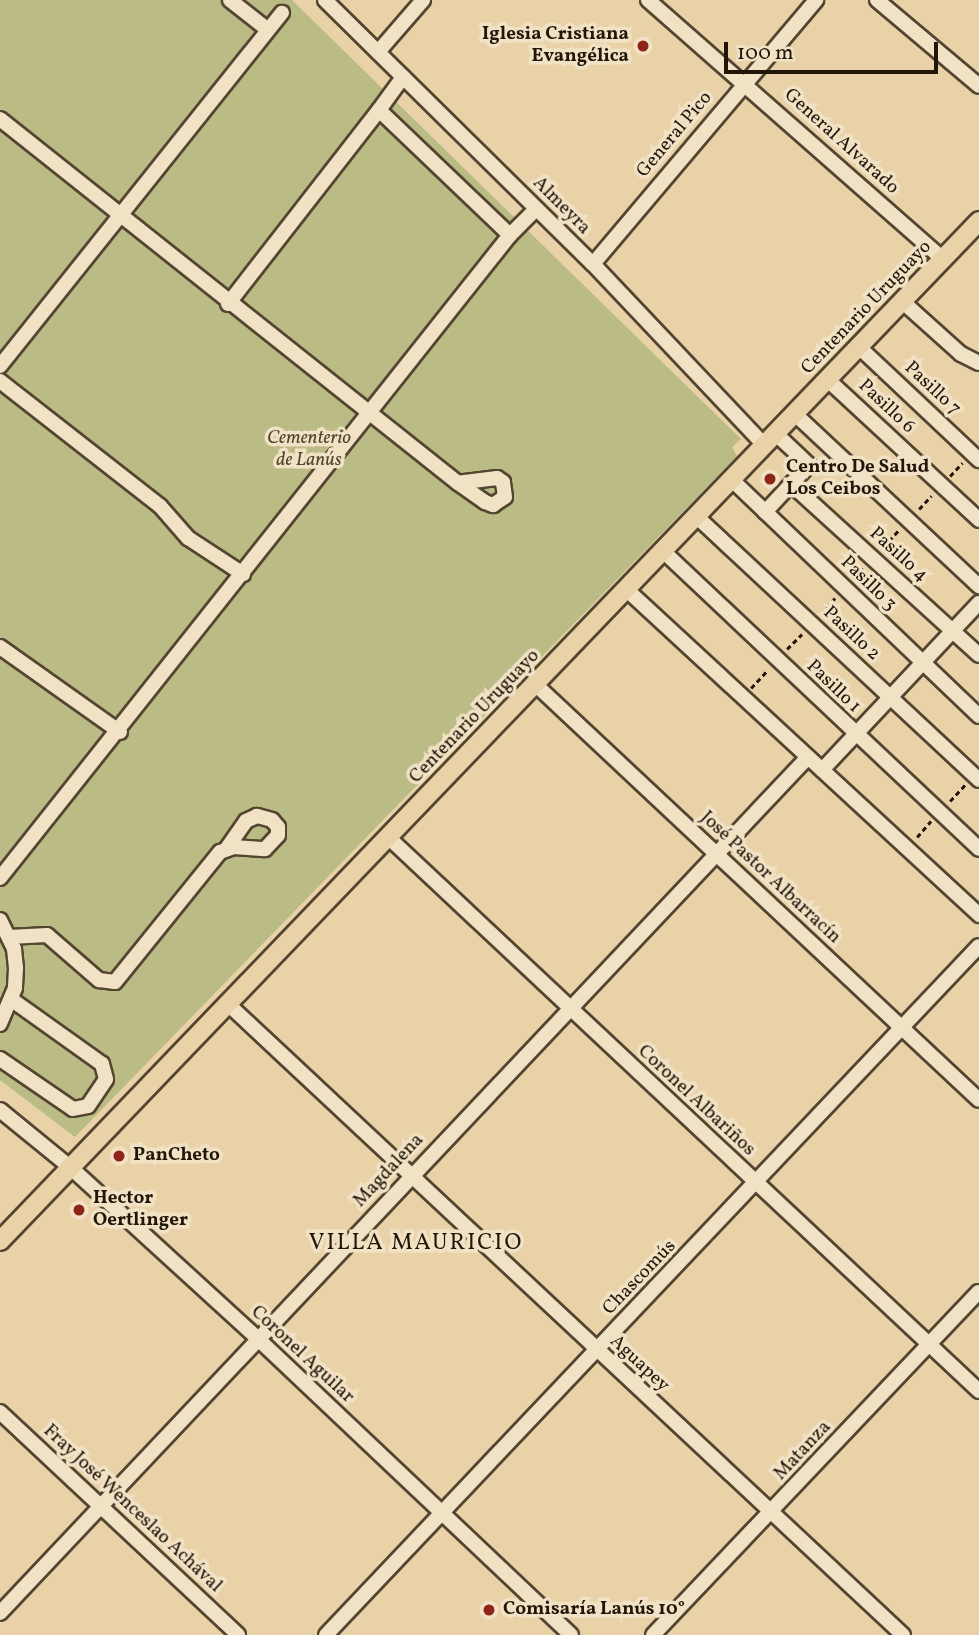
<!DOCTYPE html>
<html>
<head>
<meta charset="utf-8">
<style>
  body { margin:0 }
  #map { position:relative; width:979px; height:1635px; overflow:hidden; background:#ead2a8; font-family:Vollkorn,serif }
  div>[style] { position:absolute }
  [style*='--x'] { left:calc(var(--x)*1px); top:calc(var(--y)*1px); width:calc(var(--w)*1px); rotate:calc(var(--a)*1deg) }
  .green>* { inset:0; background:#babb85 }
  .path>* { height:2.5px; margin-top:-1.25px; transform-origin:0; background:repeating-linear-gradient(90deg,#221609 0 5px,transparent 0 8.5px) }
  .roads { filter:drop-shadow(2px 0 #544531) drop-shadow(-2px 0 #544531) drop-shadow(0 2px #544531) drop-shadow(0 -2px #544531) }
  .minor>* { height:14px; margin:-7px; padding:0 7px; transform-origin:7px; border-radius:7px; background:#f1e2c6 }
  .major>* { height:18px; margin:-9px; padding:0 9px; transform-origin:9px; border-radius:9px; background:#ead2a8 }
  .dots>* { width:19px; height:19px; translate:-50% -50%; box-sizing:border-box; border:4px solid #f1e2c6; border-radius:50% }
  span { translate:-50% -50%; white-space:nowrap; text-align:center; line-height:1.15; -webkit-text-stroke:7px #f1e2c6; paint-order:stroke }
  .poi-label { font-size:19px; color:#221609; font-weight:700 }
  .right { translate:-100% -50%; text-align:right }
  .left { translate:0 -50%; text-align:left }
  .street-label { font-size:19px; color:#221609 }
  .park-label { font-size:19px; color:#50482e; font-style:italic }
  .quarter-label { font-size:23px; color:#221609; letter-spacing:2px }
  .scale { position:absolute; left:724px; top:42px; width:214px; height:32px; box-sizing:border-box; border:4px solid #221609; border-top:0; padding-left:9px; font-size:21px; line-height:24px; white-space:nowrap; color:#221609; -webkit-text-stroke:5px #f1e2c6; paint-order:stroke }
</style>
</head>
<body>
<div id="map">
  <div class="green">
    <i style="clip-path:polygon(0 0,292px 0,741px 439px,732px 447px,737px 456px,75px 1137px,0 1080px)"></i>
  </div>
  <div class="path">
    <i style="--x:950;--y:476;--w:18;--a:-47"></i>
    <i style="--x:919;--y:509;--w:18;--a:-47"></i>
    <i style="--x:883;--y:547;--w:25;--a:-47"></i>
    <i style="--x:854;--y:578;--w:14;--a:-45"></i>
    <i style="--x:821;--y:614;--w:21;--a:-49"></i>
    <i style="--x:787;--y:649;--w:21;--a:-45"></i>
    <i style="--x:751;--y:688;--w:25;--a:-47"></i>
    <i style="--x:950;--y:801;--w:22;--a:-47"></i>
    <i style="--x:917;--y:837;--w:21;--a:-49"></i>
  </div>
  <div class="roads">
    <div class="minor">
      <i style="--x:230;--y:0;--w:48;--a:38.3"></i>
      <i style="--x:325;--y:0;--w:376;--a:44.6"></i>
      <i style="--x:593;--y:264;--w:249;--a:46.6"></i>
      <i style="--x:648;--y:0;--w:393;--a:41.3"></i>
      <i style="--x:877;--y:0;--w:133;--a:40.1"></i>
      <i style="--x:378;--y:52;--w:69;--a:-49.1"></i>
      <i style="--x:403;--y:77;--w:41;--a:126"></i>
      <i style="--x:379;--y:110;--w:181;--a:43.7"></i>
      <i style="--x:0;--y:119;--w:585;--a:38.48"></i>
      <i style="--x:458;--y:483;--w:33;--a:35"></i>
      <i style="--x:485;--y:502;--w:9;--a:21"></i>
      <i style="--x:493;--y:505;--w:14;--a:-34"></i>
      <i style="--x:505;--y:497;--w:15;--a:-98"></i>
      <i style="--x:503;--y:482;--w:7;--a:-146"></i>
      <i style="--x:497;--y:478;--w:39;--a:173"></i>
      <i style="--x:593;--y:264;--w:346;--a:-49.8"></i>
      <i style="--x:903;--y:302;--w:78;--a:41.9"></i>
      <i style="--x:961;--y:354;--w:20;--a:27"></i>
      <i style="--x:228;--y:304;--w:246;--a:-52.1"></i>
      <i style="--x:859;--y:347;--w:165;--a:43.3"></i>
      <i style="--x:0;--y:366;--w:452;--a:-51.4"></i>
      <i style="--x:828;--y:380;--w:206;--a:42.8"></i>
      <i style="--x:0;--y:381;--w:203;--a:38"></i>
      <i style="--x:160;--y:506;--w:43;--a:48.8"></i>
      <i style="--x:188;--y:538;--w:66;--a:33.2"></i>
      <i style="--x:795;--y:414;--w:252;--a:43.1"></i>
      <i style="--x:731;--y:479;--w:343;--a:43.7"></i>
      <i style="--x:791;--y:484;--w:254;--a:42.3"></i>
      <i style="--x:765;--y:512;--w:64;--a:-46.9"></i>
      <i style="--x:809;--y:465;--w:45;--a:-136.8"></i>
      <i style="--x:696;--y:516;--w:387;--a:43"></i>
      <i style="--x:663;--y:551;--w:434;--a:43.3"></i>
      <i style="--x:626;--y:589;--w:481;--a:42.7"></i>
      <i style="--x:0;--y:647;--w:147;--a:35.3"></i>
      <i style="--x:535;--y:684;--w:608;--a:43.14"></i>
      <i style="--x:822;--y:770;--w:229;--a:-46.8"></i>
      <i style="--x:388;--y:837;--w:810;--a:43.15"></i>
      <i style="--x:0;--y:878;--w:821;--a:-51.58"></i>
      <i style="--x:510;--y:235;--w:37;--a:-45"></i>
      <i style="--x:0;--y:920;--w:32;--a:64"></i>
      <i style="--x:14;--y:949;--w:19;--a:84"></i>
      <i style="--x:16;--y:968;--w:20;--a:93"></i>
      <i style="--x:15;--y:988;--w:39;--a:113"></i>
      <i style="--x:9;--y:937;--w:38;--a:-3"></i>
      <i style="--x:47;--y:935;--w:69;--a:40.9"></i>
      <i style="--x:99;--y:980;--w:16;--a:7"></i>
      <i style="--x:115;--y:982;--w:167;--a:-51.1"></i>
      <i style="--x:220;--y:852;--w:15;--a:-20"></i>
      <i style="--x:234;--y:847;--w:31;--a:4"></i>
      <i style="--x:265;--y:849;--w:19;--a:-47"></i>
      <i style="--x:278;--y:835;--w:8;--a:-90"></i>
      <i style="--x:278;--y:827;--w:9;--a:-131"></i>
      <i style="--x:272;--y:820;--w:16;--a:-165"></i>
      <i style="--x:257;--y:816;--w:12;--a:156"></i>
      <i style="--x:246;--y:821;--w:33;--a:125"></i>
      <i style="--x:228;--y:1004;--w:924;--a:43.07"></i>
      <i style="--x:0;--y:1059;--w:88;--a:34.4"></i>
      <i style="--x:73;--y:1109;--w:15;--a:-11"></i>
      <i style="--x:88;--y:1106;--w:32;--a:-56"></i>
      <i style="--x:106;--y:1079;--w:16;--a:-105"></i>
      <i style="--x:102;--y:1064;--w:112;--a:-144.5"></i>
      <i style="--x:0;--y:1110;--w:90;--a:39.2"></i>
      <i style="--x:70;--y:1167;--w:253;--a:42.4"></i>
      <i style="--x:257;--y:1338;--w:432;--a:43.4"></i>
      <i style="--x:0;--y:1412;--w:326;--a:43.1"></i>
      <i style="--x:0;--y:1613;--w:1177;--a:-46.65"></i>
      <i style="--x:326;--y:1635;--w:949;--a:-46.54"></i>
      <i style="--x:653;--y:1635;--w:473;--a:-46.5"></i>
    </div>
    <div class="major">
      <i style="--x:0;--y:1241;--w:1414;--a:-46.17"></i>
    </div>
  </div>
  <div class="dots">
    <i style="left:643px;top:46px;background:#8f2418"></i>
    <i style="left:770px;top:479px;background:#8f2418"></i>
    <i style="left:119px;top:1156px;background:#8f2418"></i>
    <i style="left:79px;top:1210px;background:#8f2418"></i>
    <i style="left:489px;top:1610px;background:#8f2418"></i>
  </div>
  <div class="poi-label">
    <span class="right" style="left:629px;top:46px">Iglesia Cristiana<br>Evangélica</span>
    <span class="left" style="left:786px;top:479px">Centro De Salud<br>Los Ceibos</span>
    <span class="left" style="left:133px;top:1156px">PanCheto</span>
    <span class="left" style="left:93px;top:1210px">Hector<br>Oertlinger</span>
    <span class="left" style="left:503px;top:1610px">Comisaría Lanús 10°</span>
  </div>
  <div class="street-label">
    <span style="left:675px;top:135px;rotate:-50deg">General Pico</span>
    <span style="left:841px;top:142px;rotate:42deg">General Alvarado</span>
    <span style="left:561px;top:206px;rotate:45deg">Almeyra</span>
    <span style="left:867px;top:308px;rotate:-46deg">Centenario Uruguayo</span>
    <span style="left:932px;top:389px;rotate:43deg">Pasillo 7</span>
    <span style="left:886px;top:407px;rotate:43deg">Pasillo 6</span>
    <span style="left:898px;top:555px;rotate:42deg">Pasillo 4</span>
    <span style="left:868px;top:584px;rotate:44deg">Pasillo 3</span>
    <span style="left:851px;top:634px;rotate:43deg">Pasillo 2</span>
    <span style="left:833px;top:687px;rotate:44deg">Pasillo 1</span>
    <span style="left:475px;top:717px;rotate:-46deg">Centenario Uruguayo</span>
    <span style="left:770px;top:878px;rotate:43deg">José Pastor Albarracín</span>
    <span style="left:696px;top:1101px;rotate:43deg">Coronel Albariños</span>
    <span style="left:389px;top:1171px;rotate:-47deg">Magdalena</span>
    <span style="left:640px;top:1278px;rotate:-46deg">Chascomús</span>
    <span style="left:302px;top:1355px;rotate:43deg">Coronel Aguilar</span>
    <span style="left:639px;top:1364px;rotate:43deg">Aguapey</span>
    <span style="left:803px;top:1451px;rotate:-47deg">Matanza</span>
    <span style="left:132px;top:1509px;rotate:43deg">Fray José Wenceslao Achával</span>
  </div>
  <div class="park-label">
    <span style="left:309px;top:450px">Cementerio<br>de Lanús</span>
  </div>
  <div class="quarter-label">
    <span style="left:416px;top:1243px">VILLA MAURICIO</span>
  </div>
  <div class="scale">100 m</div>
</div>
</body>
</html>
